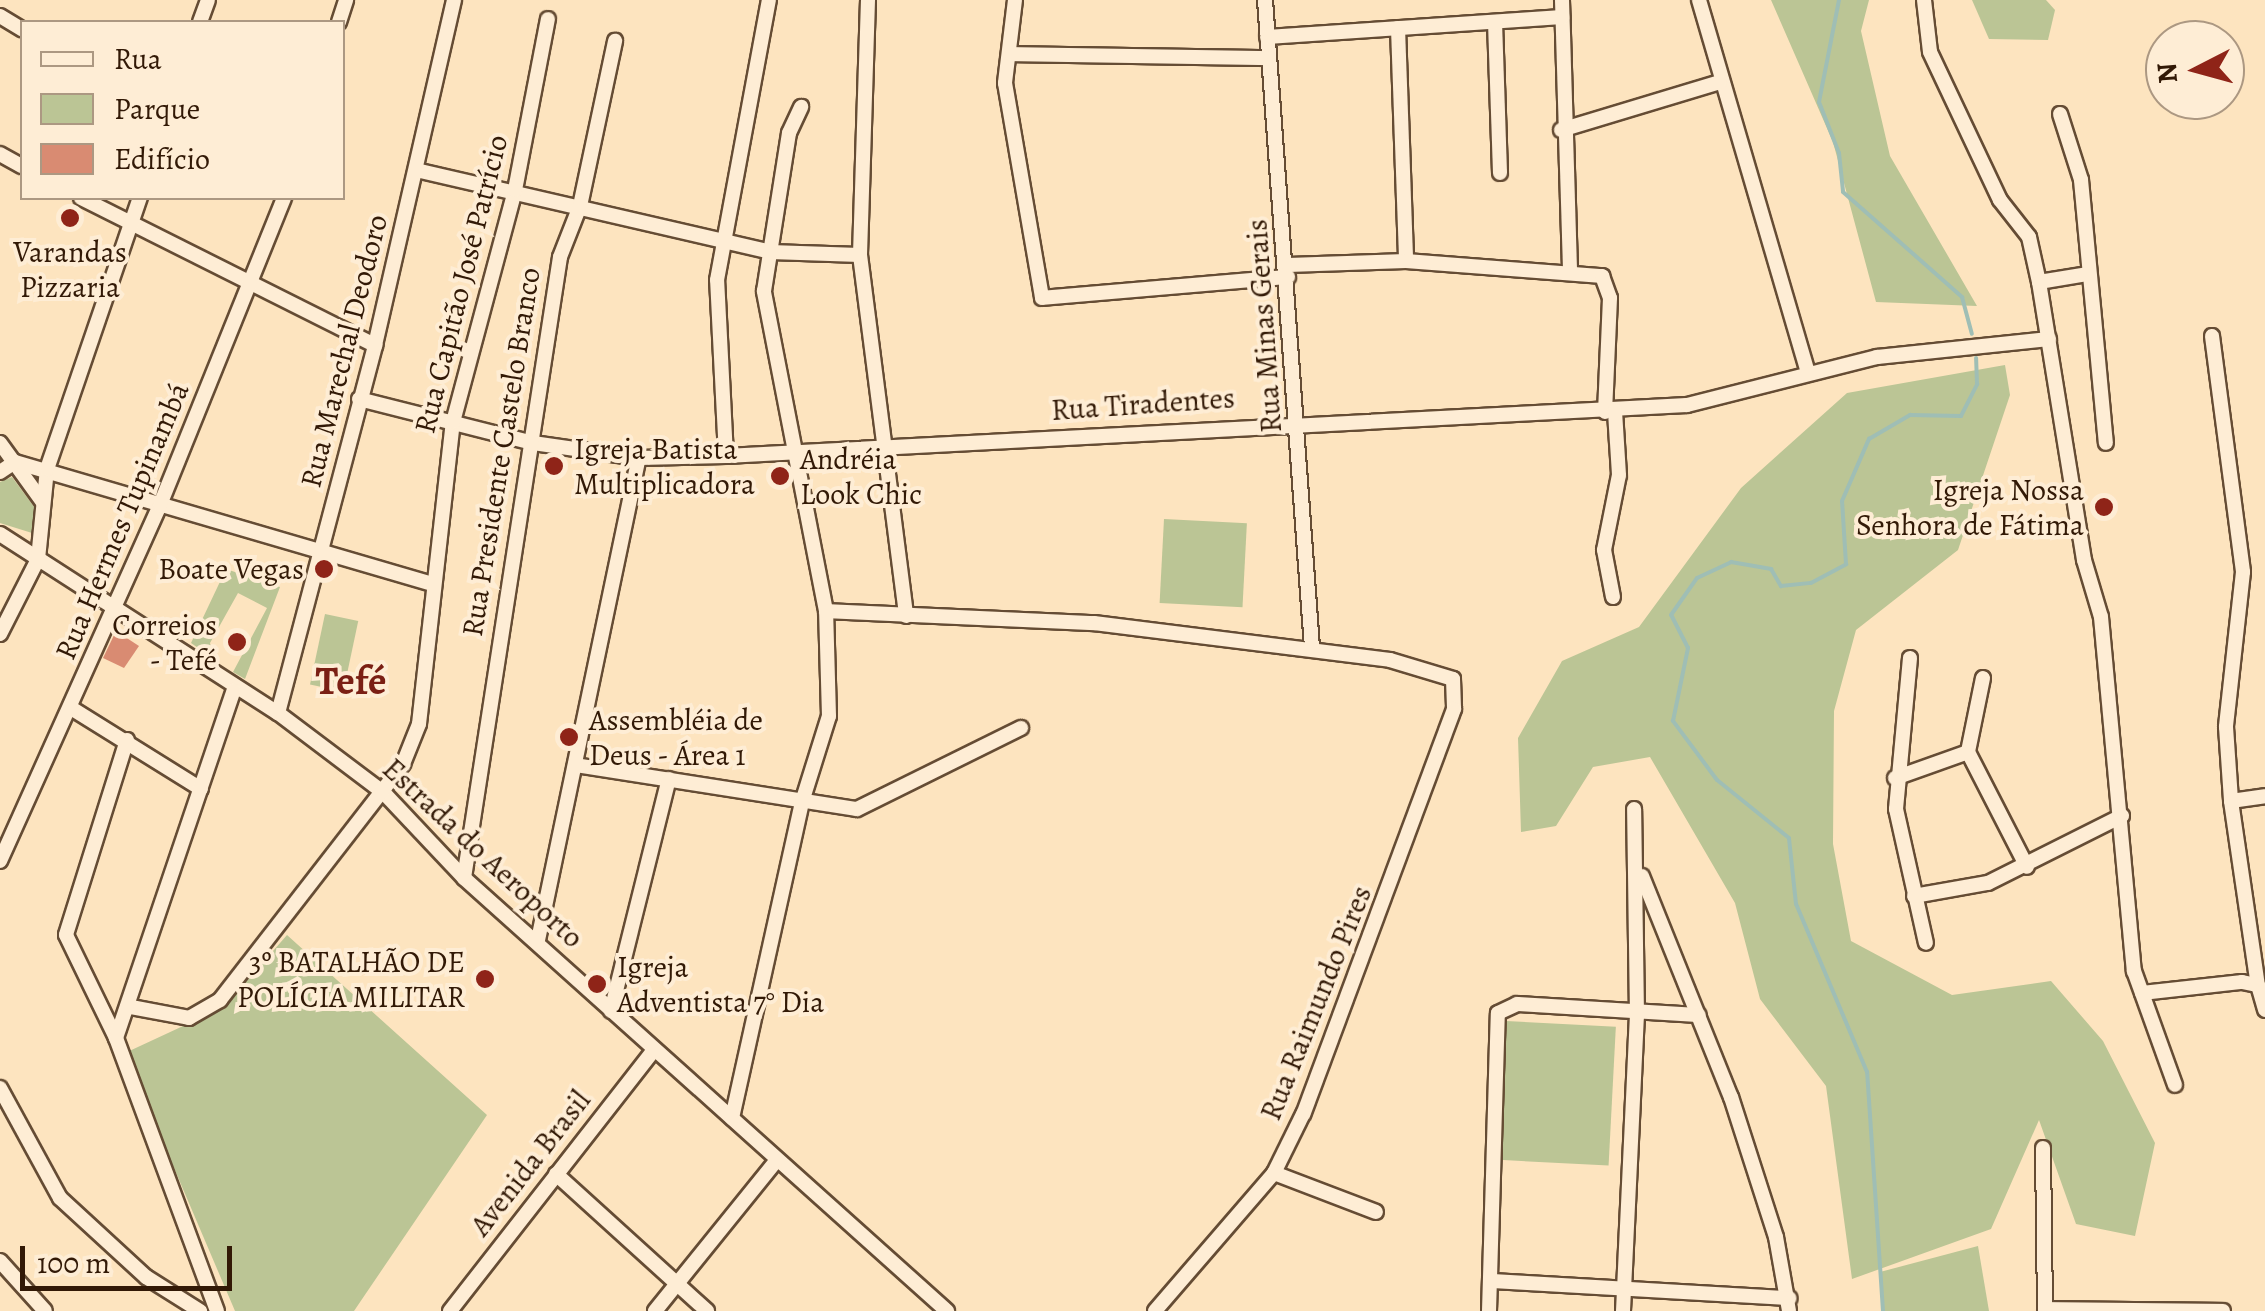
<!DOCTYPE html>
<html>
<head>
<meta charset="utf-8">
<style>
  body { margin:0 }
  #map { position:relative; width:2265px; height:1311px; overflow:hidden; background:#fde4bf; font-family:Alegreya,serif }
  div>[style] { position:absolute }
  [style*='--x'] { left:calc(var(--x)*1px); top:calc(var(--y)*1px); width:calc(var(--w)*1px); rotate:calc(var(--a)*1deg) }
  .green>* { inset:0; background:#bbc595; transform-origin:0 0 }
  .stream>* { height:4px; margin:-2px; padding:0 2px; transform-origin:2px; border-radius:2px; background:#9fbeb5 }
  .building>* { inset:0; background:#d98b72 }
  .roads { filter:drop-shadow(2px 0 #654c34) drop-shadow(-2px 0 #654c34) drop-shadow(0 2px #654c34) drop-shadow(0 -2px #654c34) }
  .minor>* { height:14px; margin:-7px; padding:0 7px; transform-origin:7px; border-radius:7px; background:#feedd5 }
  .dots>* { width:28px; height:28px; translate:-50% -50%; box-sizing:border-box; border:5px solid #feedd5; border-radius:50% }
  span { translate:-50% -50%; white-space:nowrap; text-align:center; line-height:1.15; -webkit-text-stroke:8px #feedd5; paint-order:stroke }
  .poi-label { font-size:30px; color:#321906 }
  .left { translate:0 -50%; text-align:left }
  .right { translate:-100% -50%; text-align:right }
  .street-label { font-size:30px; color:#321906 }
  .district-label { font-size:40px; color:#7a1f14; font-weight:700 }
  .legend { position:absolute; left:20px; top:20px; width:325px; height:180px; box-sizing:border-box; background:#feedd5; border:2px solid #ac9882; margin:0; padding:12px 18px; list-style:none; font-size:30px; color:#321906 }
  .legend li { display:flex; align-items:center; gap:20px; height:50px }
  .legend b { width:50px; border:2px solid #ac9882 }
  .north { position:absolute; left:2145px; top:20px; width:100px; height:100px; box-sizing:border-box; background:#feedd5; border:2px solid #ac9882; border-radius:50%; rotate:264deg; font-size:28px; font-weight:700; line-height:40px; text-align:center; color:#321906 }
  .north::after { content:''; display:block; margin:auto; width:35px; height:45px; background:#8f2418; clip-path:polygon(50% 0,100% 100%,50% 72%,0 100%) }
  .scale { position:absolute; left:20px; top:1246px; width:212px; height:45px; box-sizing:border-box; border:5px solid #321906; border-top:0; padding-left:12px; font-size:30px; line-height:35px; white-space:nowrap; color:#321906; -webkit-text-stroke:8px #feedd5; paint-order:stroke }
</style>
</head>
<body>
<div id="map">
  <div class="green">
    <i style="clip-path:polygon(1771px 0,1869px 0,1861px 31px,1890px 156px,1977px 306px,1876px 302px,1833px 142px)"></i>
    <i style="clip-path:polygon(1972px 0,2046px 0,2055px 10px,2048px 40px,1989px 39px)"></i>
    <i style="clip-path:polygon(2005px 365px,2010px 395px,1958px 550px,1856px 630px,1834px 711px,1833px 844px,1851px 941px,1952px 995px,2051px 981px,2103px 1041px,2155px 1143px,2135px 1236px,2076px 1224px,2039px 1120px,1991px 1229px,1852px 1279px,1826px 1086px,1760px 999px,1735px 903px,1650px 757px,1593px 767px,1556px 826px,1521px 832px,1518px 738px,1562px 661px,1639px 627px,1741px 488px,1847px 393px)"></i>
    <i style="clip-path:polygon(12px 477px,35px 508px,32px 533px,0 523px,0 482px)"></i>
    <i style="left:1164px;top:519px;width:83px;height:84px;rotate:3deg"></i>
    <i style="clip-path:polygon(226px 569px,280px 587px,245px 679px,233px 672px,267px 608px,238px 593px,210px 643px,214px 659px,191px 643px)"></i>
    <i style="left:325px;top:614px;width:34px;height:72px;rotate:12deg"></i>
    <i style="clip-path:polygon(287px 935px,487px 1115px,354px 1311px,235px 1311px,125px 1053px,224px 1007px)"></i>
    <i style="left:1506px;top:1021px;width:110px;height:139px;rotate:3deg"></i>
    <i style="clip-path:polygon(1978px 1246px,1989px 1311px,1883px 1311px,1880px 1272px)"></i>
  </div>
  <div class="stream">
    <i style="--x:1839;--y:0;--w:104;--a:101.1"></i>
    <i style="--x:1819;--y:102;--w:55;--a:68.6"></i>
    <i style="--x:1839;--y:153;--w:39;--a:84"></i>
    <i style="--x:1843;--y:192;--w:159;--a:41.4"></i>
    <i style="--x:1962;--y:297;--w:38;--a:75"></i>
    <i style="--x:1883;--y:1311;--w:240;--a:-93.8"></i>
    <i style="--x:1867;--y:1072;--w:182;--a:-112.9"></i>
    <i style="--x:1796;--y:904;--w:66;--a:-96.1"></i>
    <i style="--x:1789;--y:838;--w:92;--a:-141.1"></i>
    <i style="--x:1717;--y:780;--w:74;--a:-126.7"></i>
    <i style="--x:1673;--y:721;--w:75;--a:-78.4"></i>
    <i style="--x:1688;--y:648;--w:37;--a:-117"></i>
    <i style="--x:1671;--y:615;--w:45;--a:-54.9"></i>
    <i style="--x:1697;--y:578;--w:38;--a:-25"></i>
    <i style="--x:1731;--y:562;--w:41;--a:9.9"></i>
    <i style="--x:1771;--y:569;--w:20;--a:60"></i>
    <i style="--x:1781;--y:586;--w:30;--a:-6"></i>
    <i style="--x:1811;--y:583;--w:40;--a:-28"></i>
    <i style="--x:1846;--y:564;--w:63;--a:-93.6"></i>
    <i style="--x:1842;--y:501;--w:68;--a:-66.5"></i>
    <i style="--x:1869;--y:439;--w:48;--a:-30.3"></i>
    <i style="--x:1910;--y:415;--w:51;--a:1.1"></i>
    <i style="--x:1961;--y:416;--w:36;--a:-63"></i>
    <i style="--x:1977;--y:384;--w:26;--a:-92"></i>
  </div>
  <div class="building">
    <i style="clip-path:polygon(116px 631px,139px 646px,124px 668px,103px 658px)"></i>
  </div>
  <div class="roads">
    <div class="minor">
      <i style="--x:868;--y:0;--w:255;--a:91.8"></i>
      <i style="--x:860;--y:255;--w:364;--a:82.7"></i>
      <i style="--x:1015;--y:0;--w:84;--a:96.9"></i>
      <i style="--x:1005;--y:83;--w:218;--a:80.2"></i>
      <i style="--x:1042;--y:298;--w:247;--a:-4.9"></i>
      <i style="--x:1265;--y:0;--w:650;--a:85.85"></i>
      <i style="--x:1562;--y:0;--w:271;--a:88.3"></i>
      <i style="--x:1699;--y:0;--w:388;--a:73.7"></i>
      <i style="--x:1924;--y:0;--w:52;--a:83.4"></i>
      <i style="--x:1930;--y:52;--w:164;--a:64.7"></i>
      <i style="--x:2000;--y:200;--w:47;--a:51.9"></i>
      <i style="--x:2029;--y:237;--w:46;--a:77.5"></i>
      <i style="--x:2039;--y:282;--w:282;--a:80.8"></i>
      <i style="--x:2084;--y:560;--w:59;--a:73.4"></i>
      <i style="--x:2101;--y:617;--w:356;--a:84.7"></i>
      <i style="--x:2134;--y:971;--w:121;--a:70.2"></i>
      <i style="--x:0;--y:16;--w:26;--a:31"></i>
      <i style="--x:200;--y:22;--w:23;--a:-70"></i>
      <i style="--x:339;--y:22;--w:23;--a:-72"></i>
      <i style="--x:1495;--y:22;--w:151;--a:88.1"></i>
      <i style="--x:1398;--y:28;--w:233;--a:88"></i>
      <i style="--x:1267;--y:37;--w:296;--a:-3.9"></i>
      <i style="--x:1012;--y:54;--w:256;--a:0.9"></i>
      <i style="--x:2060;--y:114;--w:69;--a:72.3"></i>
      <i style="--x:2081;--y:180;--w:264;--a:84.6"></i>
      <i style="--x:1561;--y:130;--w:166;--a:-16.8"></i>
      <i style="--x:0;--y:154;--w:25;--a:29"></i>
      <i style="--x:416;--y:170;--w:363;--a:13"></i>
      <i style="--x:770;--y:252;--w:90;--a:1.9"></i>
      <i style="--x:81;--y:198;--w:329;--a:26.6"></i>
      <i style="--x:1288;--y:265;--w:118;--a:-1.9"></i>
      <i style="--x:1406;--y:261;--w:197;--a:4.4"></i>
      <i style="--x:1602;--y:276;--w:23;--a:70"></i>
      <i style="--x:1610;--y:298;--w:114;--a:92.5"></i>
      <i style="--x:2039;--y:282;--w:50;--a:-9.3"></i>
      <i style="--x:2212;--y:336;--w:238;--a:82.5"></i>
      <i style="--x:2243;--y:572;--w:156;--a:96.3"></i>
      <i style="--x:2226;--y:727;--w:74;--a:86.1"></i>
      <i style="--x:2231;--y:801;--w:186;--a:81.7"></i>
      <i style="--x:359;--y:399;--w:179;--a:14.2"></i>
      <i style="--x:533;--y:443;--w:107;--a:8.1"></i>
      <i style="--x:639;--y:458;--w:87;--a:-1.3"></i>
      <i style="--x:726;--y:456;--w:962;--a:-3.04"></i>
      <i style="--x:1687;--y:405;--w:196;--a:-14.2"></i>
      <i style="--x:1877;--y:357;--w:173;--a:-6"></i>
      <i style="--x:0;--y:443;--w:72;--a:54.1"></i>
      <i style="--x:726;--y:456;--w:176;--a:-92.9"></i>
      <i style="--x:717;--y:280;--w:285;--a:-79.5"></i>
      <i style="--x:15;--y:462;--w:434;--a:16.3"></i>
      <i style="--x:0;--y:472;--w:18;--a:-34"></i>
      <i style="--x:0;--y:534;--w:331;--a:32.8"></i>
      <i style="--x:278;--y:713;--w:133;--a:37"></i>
      <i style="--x:384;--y:793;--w:117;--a:46.7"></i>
      <i style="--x:464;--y:878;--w:649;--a:41.88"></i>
      <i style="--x:1613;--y:597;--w:48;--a:-100.8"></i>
      <i style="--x:1604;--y:550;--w:76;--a:-78.7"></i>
      <i style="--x:1619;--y:475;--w:64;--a:-93.6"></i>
      <i style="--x:826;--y:611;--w:268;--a:2.6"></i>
      <i style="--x:1094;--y:623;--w:298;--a:7.1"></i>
      <i style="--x:1390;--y:660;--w:66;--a:16.8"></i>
      <i style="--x:1453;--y:679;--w:30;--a:88"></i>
      <i style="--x:1454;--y:709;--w:432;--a:110.4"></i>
      <i style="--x:1303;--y:1114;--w:66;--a:116.2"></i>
      <i style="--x:1274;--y:1173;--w:182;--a:130.8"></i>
      <i style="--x:0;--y:634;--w:84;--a:-63.1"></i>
      <i style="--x:38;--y:559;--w:90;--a:-84.3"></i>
      <i style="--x:47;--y:469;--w:287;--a:-71.1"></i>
      <i style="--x:1910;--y:658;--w:152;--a:95.3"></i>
      <i style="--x:1896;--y:809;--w:137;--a:77.4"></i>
      <i style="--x:1983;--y:678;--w:76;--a:101.5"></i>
      <i style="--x:1968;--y:752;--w:129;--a:62.8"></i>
      <i style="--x:71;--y:708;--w:153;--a:31.9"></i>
      <i style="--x:278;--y:713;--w:381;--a:-75.2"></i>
      <i style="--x:375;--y:345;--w:354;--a:-77.1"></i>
      <i style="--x:127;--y:740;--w:204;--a:107.4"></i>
      <i style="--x:66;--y:935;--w:114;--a:64.1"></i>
      <i style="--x:116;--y:1038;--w:291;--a:69.7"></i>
      <i style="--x:575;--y:765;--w:285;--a:8.9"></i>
      <i style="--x:857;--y:809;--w:183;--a:-26.3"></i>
      <i style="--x:1895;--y:778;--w:77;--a:-19.6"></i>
      <i style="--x:2231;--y:801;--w:34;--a:-8"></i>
      <i style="--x:0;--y:861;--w:390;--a:-65.8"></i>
      <i style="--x:160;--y:505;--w:331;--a:-68"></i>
      <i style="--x:1642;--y:876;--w:238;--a:68.1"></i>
      <i style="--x:1731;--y:1097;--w:147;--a:72.2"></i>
      <i style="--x:1776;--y:1237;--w:75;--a:80"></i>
      <i style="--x:464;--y:878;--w:628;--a:-81.21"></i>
      <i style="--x:560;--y:257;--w:55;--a:-68.6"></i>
      <i style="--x:580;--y:206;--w:169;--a:-78"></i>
      <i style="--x:1914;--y:896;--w:75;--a:-10"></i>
      <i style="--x:1988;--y:883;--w:150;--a:-26.6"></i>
      <i style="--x:538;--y:940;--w:492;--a:-78.2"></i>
      <i style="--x:2142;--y:993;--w:101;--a:-6.3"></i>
      <i style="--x:2242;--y:982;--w:16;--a:11"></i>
      <i style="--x:2258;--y:985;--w:26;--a:74"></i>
      <i style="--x:131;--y:1007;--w:59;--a:10.7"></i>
      <i style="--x:189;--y:1018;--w:36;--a:-30"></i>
      <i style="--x:220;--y:1000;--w:299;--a:-52.2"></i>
      <i style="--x:403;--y:764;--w:43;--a:-68.2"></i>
      <i style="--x:419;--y:724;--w:304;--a:-83.6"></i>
      <i style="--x:453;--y:422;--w:240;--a:-75"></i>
      <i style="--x:515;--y:190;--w:174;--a:-79.1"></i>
      <i style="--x:611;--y:1011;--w:239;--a:-76"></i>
      <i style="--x:116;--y:1038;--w:367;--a:-71.3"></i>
      <i style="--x:0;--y:1088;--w:125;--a:61.4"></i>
      <i style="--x:60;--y:1198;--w:117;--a:42.6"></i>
      <i style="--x:146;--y:1277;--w:64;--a:32.2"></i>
      <i style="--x:732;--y:1118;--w:324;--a:-77.5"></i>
      <i style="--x:802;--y:802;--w:90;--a:-72.6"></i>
      <i style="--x:829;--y:716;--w:105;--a:-91.6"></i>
      <i style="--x:826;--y:611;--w:326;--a:-101"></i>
      <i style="--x:764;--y:291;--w:160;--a:-81"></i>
      <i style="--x:789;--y:133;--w:29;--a:-65"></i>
      <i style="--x:2043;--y:1148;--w:163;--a:89.3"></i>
      <i style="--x:1274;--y:1173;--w:109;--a:20.9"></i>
      <i style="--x:556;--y:1174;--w:204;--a:42.2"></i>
      <i style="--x:0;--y:1261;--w:67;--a:48"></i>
      <i style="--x:1491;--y:1281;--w:299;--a:3.3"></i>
      <i style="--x:2045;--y:1309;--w:178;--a:0.6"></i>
      <i style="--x:450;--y:1311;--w:331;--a:-52"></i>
      <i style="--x:655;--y:1311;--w:193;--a:-51.1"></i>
      <i style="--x:1489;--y:1311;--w:298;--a:-88.3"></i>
      <i style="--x:1498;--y:1013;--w:21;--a:-25"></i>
      <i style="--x:1517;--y:1004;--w:182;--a:3.5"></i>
      <i style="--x:1623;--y:1311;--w:295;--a:-87.3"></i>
      <i style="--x:1637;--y:1016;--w:207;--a:-90.8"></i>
    </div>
  </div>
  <div class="dots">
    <i style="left:70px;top:218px;background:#8f2418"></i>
    <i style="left:554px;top:466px;background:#8f2418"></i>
    <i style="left:780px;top:476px;background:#8f2418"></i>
    <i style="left:2104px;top:507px;background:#8f2418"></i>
    <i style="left:324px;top:569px;background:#8f2418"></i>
    <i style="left:237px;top:642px;background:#8f2418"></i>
    <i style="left:569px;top:737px;background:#8f2418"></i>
    <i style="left:485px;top:979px;background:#8f2418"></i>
    <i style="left:597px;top:984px;background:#8f2418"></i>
  </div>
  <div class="poi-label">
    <span style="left:70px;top:269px">Varandas<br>Pizzaria</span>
    <span class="left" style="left:574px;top:466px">Igreja Batista<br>Multiplicadora</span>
    <span class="left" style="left:800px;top:476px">Andréia<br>Look Chic</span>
    <span class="right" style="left:2084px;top:507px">Igreja Nossa<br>Senhora de Fátima</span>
    <span class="right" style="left:304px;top:569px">Boate Vegas</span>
    <span class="right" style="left:217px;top:642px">Correios<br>- Tefé</span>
    <span class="left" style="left:589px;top:737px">Assembléia de<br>Deus - Área 1</span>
    <span class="right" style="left:465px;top:979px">3º BATALHÃO DE<br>POLÍCIA MILITAR</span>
    <span class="left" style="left:617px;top:984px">Igreja<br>Adventista 7° Dia</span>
  </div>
  <div class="street-label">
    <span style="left:461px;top:284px;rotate:-76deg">Rua Capitão José Patrício</span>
    <span style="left:1264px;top:326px;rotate:-94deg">Rua Minas Gerais</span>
    <span style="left:344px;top:351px;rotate:-76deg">Rua Marechal Deodoro</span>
    <span style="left:1143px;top:404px;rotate:-4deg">Rua Tiradentes</span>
    <span style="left:501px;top:452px;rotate:-81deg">Rua Presidente Castelo Branco</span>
    <span style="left:122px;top:521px;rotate:-67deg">Rua Hermes Tupinambá</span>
    <span style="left:483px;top:853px;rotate:43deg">Estrada do Aeroporto</span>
    <span style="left:1316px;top:1003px;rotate:-68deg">Rua Raimundo Pires</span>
    <span style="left:530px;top:1163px;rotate:-52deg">Avenida Brasil</span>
  </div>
  <div class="district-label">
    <span style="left:351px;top:681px">Tefé</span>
  </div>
  <ul class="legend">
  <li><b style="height:12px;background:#feedd5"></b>Rua</li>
  <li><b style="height:28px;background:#bbc595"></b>Parque</li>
  <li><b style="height:28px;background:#d98b72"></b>Edifício</li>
  </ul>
  <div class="north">N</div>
  <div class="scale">100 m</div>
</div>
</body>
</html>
